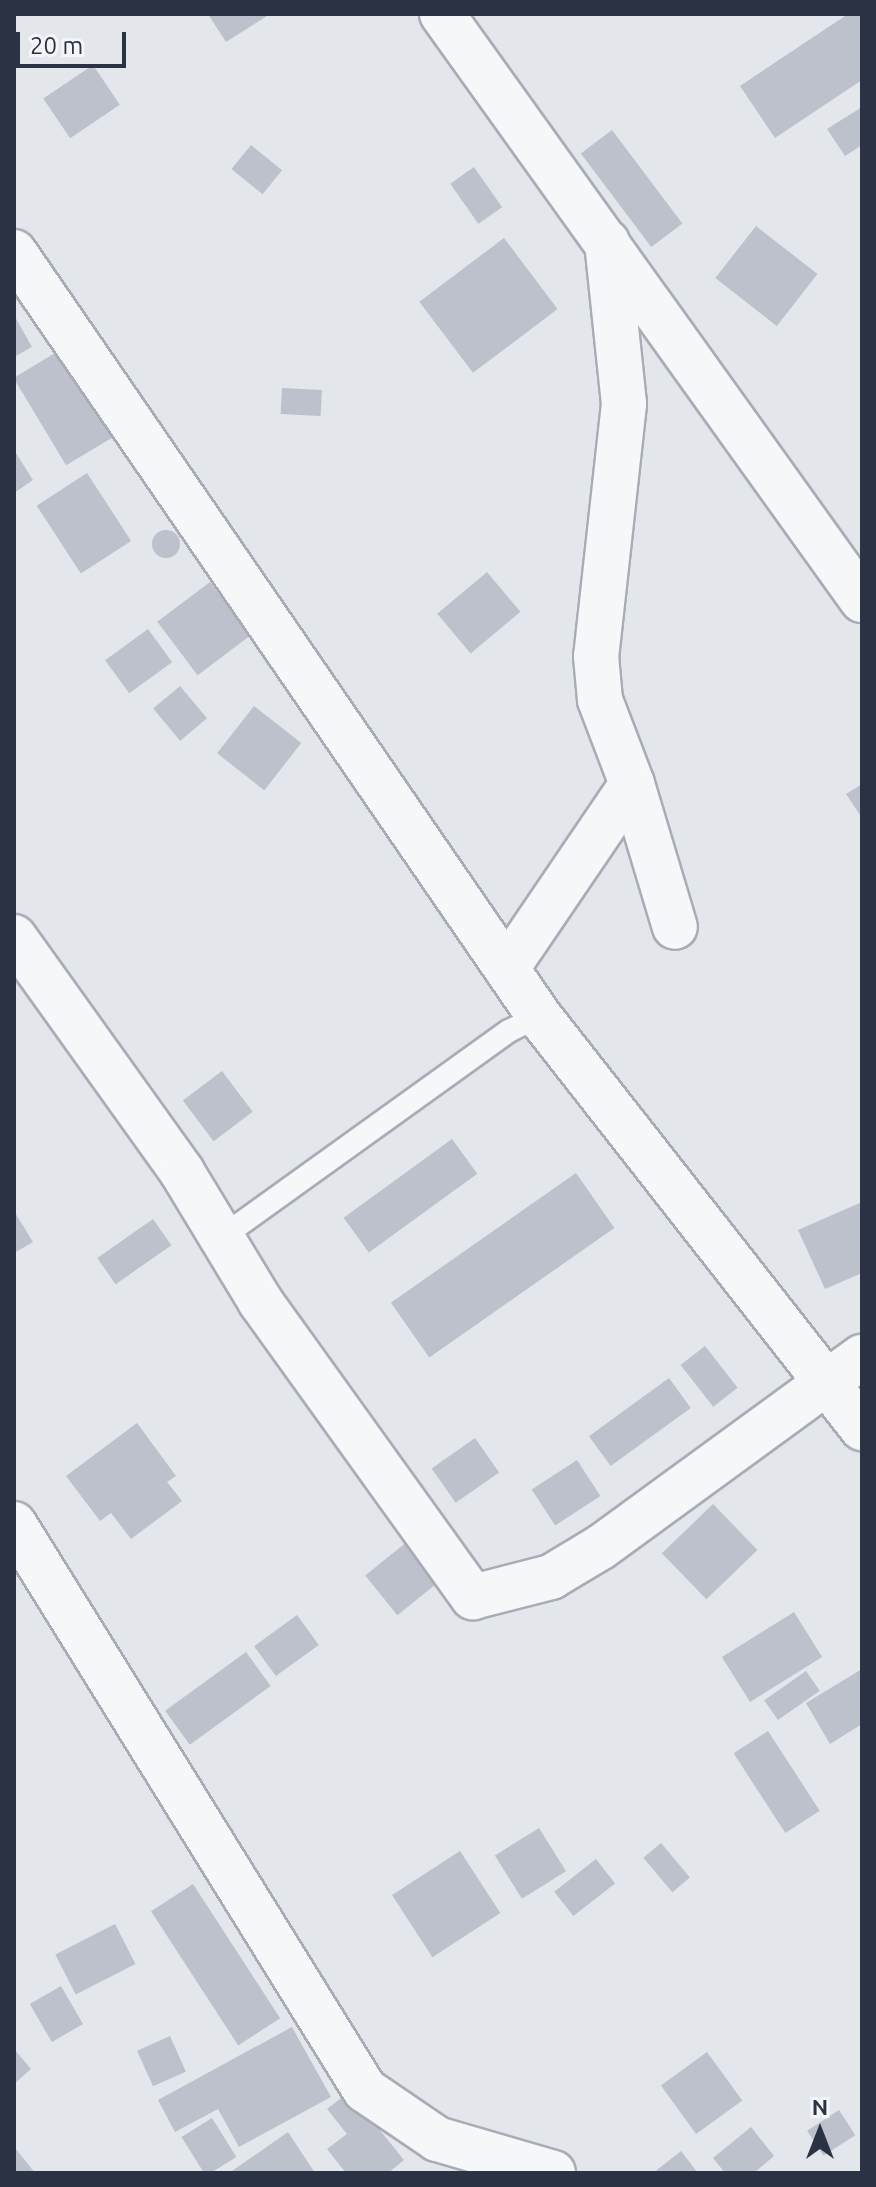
<!DOCTYPE html>
<html>
<head>
<meta charset="utf-8">
<style>
  body { margin:0 }
  #map { position:relative; width:876px; height:2187px; overflow:hidden; background:#e3e6eb; font-family:Ubuntu,sans-serif }
  div>[style] { position:absolute }
  [style*='--x'] { left:calc(var(--x)*1px); top:calc(var(--y)*1px); width:calc(var(--w)*1px); rotate:calc(var(--a)*1deg) }
  .building>* { inset:0; background:#bdc1cb; transform-origin:0 0 }
  .round { border-radius:50% }
  .roads { filter:drop-shadow(2px 0 #a8acb6) drop-shadow(-2px 0 #a8acb6) drop-shadow(0 2px #a8acb6) drop-shadow(0 -2px #a8acb6) }
  .lane>* { height:22px; margin:-11px; padding:0 11px; transform-origin:11px; border-radius:11px; background:#f6f7f9 }
  .street>* { height:44px; margin:-22px; padding:0 22px; transform-origin:22px; border-radius:22px; background:#f6f7f9 }
  span { translate:-50% -50%; white-space:nowrap; text-align:center; line-height:1.15; -webkit-text-stroke:8px #f3f5f8; paint-order:stroke }
  .frame { position:absolute; inset:0; border:16px solid #2b3244; pointer-events:none }
  .north { position:absolute; left:780px; top:2091px; width:80px; height:80px; -webkit-text-stroke:6px #f3f5f8; paint-order:stroke; rotate:0deg; font-size:22px; font-weight:700; line-height:32px; text-align:center; color:#2b3244 }
  .north::after { content:''; display:block; margin:auto; width:28px; height:36px; background:#2b3244; clip-path:polygon(50% 0,100% 100%,50% 72%,0 100%) }
  .scale { position:absolute; left:16px; top:32px; width:110px; height:36px; box-sizing:border-box; border:4px solid #2b3244; border-top:0; padding-left:10px; font-size:24px; line-height:28px; white-space:nowrap; color:#2b3244; -webkit-text-stroke:6px #f3f5f8; paint-order:stroke }
</style>
</head>
<body>
<div id="map">
  <div class="building">
    <i style="clip-path:polygon(208px 14px,270px 14px,226px 42px)"></i>
    <i style="clip-path:polygon(848px 14px,862px 14px,862px 80px,775px 138px,740px 86px)"></i>
    <i style="left:93px;top:65px;width:48px;height:60px;rotate:56deg"></i>
    <i style="clip-path:polygon(862px 107px,862px 145px,845px 156px,827px 129px)"></i>
    <i style="left:612px;top:130px;width:117px;height:39px;rotate:53deg"></i>
    <i style="left:251px;top:145px;width:40px;height:31px;rotate:39deg"></i>
    <i style="left:474px;top:167px;width:49px;height:29px;rotate:55deg"></i>
    <i style="left:756px;top:226px;width:78px;height:66px;rotate:38deg"></i>
    <i style="left:504px;top:238px;width:89px;height:106px;rotate:53deg"></i>
    <i style="clip-path:polygon(14px 315px,32px 347px,14px 357px)"></i>
    <i style="left:65px;top:347px;width:102px;height:60px;rotate:59deg"></i>
    <i style="left:282px;top:388px;width:40px;height:26px;rotate:3deg"></i>
    <i style="clip-path:polygon(14px 450px,33px 480px,14px 493px)"></i>
    <i style="left:87px;top:473px;width:81px;height:60px;rotate:57deg"></i>
    <i class="round" style="left:152px;top:530px;width:28px;height:28px"></i>
    <i style="left:487px;top:572px;width:52px;height:65px;rotate:50deg"></i>
    <i style="left:210px;top:582px;width:67px;height:66px;rotate:53deg"></i>
    <i style="left:148px;top:629px;width:41px;height:53px;rotate:54deg"></i>
    <i style="left:180px;top:686px;width:42px;height:35px;rotate:50deg"></i>
    <i style="left:254px;top:706px;width:60px;height:60px;rotate:38deg"></i>
    <i style="clip-path:polygon(862px 784px,862px 818px,846px 794px)"></i>
    <i style="left:222px;top:1071px;width:51px;height:49px;rotate:53deg"></i>
    <i style="left:452px;top:1139px;width:43px;height:134px;rotate:54deg"></i>
    <i style="left:576px;top:1173px;width:67px;height:226px;rotate:55deg"></i>
    <i style="clip-path:polygon(862px 1202px,862px 1273px,825px 1289px,798px 1230px)"></i>
    <i style="clip-path:polygon(14px 1211px,33px 1242px,14px 1253px)"></i>
    <i style="left:153px;top:1219px;width:32px;height:68px;rotate:55deg"></i>
    <i style="left:705px;top:1346px;width:53px;height:31px;rotate:52deg"></i>
    <i style="left:669px;top:1378px;width:37px;height:99px;rotate:54deg"></i>
    <i style="clip-path:polygon(137px 1423px,176px 1476px,167px 1482px,182px 1501px,131px 1539px,111px 1513px,100px 1521px,66px 1476px)"></i>
    <i style="left:475px;top:1438px;width:42px;height:53px;rotate:55deg"></i>
    <i style="left:577px;top:1460px;width:43px;height:54px;rotate:57deg"></i>
    <i style="left:713px;top:1504px;width:64px;height:71px;rotate:46deg"></i>
    <i style="left:408px;top:1541px;width:51px;height:55px;rotate:51deg"></i>
    <i style="left:794px;top:1612px;width:53px;height:85px;rotate:58deg"></i>
    <i style="left:297px;top:1615px;width:37px;height:53px;rotate:54deg"></i>
    <i style="left:246px;top:1652px;width:42px;height:100px;rotate:54deg"></i>
    <i style="clip-path:polygon(862px 1669px,862px 1724px,830px 1744px,806px 1703px)"></i>
    <i style="left:806px;top:1671px;width:24px;height:51px;rotate:55deg"></i>
    <i style="left:768px;top:1731px;width:95px;height:41px;rotate:57deg"></i>
    <i style="left:539px;top:1828px;width:51px;height:52px;rotate:58deg"></i>
    <i style="left:661px;top:1843px;width:45px;height:23px;rotate:50deg"></i>
    <i style="left:460px;top:1851px;width:74px;height:81px;rotate:57deg"></i>
    <i style="left:596px;top:1859px;width:31px;height:53px;rotate:52deg"></i>
    <i style="left:193px;top:1884px;width:160px;height:50px;rotate:57deg"></i>
    <i style="left:115px;top:1924px;width:45px;height:67px;rotate:63deg"></i>
    <i style="left:61px;top:1986px;width:44px;height:36px;rotate:60deg"></i>
    <i style="clip-path:polygon(292px 2027px,331px 2097px,239px 2147px,218px 2109px,175px 2132px,158px 2100px)"></i>
    <i style="left:170px;top:2036px;width:39px;height:36px;rotate:66deg"></i>
    <i style="clip-path:polygon(14px 2049px,31px 2069px,14px 2084px)"></i>
    <i style="left:707px;top:2052px;width:60px;height:57px;rotate:54deg"></i>
    <i style="clip-path:polygon(349px 2092px,404px 2160px,388px 2173px,346px 2173px,327px 2149px,347px 2134px,327px 2109px)"></i>
    <i style="left:839px;top:2110px;width:30px;height:38px;rotate:57deg"></i>
    <i style="left:212px;top:2118px;width:46px;height:36px;rotate:58deg"></i>
    <i style="clip-path:polygon(751px 2127px,774px 2156px,754px 2173px,725px 2173px,713px 2158px)"></i>
    <i style="clip-path:polygon(288px 2132px,315px 2173px,229px 2173px)"></i>
    <i style="clip-path:polygon(16px 2149px,35px 2173px,14px 2173px)"></i>
    <i style="clip-path:polygon(681px 2151px,698px 2173px,653px 2173px)"></i>
  </div>
  <div class="roads">
    <div class="lane">
      <i style="--x:222;--y:1237;--w:353;--a:-35.7"></i>
      <i style="--x:509;--y:1031;--w:34;--a:-27"></i>
    </div>
    <div class="street">
      <i style="--x:442;--y:14;--w:721;--a:54.37"></i>
      <i style="--x:607;--y:242;--w:163;--a:84"></i>
      <i style="--x:624;--y:404;--w:254;--a:96.3"></i>
      <i style="--x:596;--y:656;--w:44;--a:84.8"></i>
      <i style="--x:600;--y:700;--w:90;--a:69.1"></i>
      <i style="--x:632;--y:784;--w:149;--a:73.3"></i>
      <i style="--x:14;--y:252;--w:927;--a:55.5"></i>
      <i style="--x:539;--y:1016;--w:524;--a:51.9"></i>
      <i style="--x:14;--y:937;--w:289;--a:54.4"></i>
      <i style="--x:182;--y:1172;--w:151;--a:58.8"></i>
      <i style="--x:260;--y:1301;--w:365;--a:54.3"></i>
      <i style="--x:473;--y:1597;--w:81;--a:-14.4"></i>
      <i style="--x:551;--y:1577;--w:58;--a:-31"></i>
      <i style="--x:601;--y:1547;--w:323;--a:-36.1"></i>
      <i style="--x:507;--y:968;--w:222;--a:-55.8"></i>
      <i style="--x:14;--y:1524;--w:666;--a:58.2"></i>
      <i style="--x:365;--y:2090;--w:87;--a:34.2"></i>
      <i style="--x:437;--y:2139;--w:121;--a:16.3"></i>
    </div>
  </div>
  <div class="frame"></div>
  <div class="north">N</div>
  <div class="scale">20 m</div>
</div>
</body>
</html>
